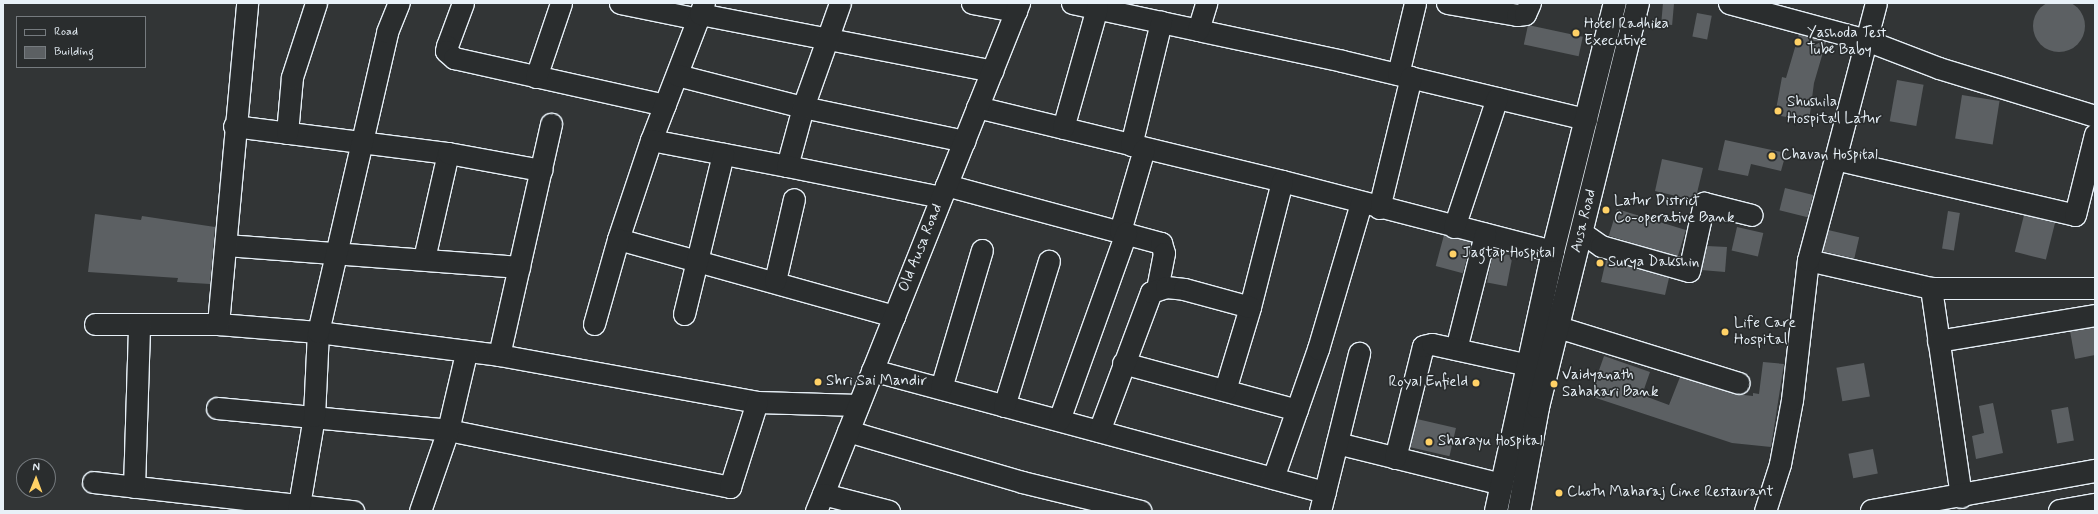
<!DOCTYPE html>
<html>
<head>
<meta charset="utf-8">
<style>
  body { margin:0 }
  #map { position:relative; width:2098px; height:514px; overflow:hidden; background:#323536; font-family:Mynerve,sans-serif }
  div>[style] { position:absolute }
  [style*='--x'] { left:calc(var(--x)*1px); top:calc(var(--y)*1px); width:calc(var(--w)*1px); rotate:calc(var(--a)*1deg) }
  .building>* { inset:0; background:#5c6063; transform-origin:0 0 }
  .round { border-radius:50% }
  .roads { filter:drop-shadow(1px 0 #e8f1f8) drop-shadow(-1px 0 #e8f1f8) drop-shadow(0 1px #e8f1f8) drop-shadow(0 -1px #e8f1f8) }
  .minor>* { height:21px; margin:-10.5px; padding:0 10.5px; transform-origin:10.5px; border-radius:10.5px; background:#2a2d2e }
  .major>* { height:22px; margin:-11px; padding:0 11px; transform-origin:11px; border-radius:11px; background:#2a2d2e }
  .highway>* { height:22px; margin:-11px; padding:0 11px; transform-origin:11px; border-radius:11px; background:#2a2d2e }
  .dots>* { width:11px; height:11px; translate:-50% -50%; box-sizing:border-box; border:2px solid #2a2d2e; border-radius:50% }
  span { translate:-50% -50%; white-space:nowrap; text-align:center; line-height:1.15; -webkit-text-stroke:3.5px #2a2d2e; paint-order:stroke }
  .poi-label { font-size:15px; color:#e8f1f8 }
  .left { translate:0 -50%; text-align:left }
  .right { translate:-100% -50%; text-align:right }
  .street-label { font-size:15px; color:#e8f1f8 }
  .frame { position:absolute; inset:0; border:4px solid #e8f1f8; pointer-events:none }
  .legend { position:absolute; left:16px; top:16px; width:130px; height:52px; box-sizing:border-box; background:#2a2d2e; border:1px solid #767b7f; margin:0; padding:5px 7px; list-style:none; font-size:12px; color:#e8f1f8 }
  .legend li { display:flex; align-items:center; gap:8px; height:20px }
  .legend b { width:20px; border:1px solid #767b7f }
  .north { position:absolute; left:16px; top:458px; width:40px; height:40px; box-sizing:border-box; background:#2a2d2e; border:1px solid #767b7f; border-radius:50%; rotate:1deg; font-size:11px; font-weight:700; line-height:16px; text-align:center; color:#e8f1f8 }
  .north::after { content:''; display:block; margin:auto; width:14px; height:18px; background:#ffd166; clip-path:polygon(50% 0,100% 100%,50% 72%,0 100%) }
</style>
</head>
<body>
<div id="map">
  <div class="building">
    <i class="round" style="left:2033px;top:0;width:52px;height:52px"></i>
    <i style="left:1663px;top:3px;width:11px;height:21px;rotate:5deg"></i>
    <i style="left:1697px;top:13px;width:15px;height:24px;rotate:11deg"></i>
    <i style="left:1528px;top:25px;width:56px;height:20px;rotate:12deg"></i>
    <i style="clip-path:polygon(1799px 34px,1826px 42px,1814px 83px,1809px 121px,1775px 115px,1782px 77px,1786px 78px)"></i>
    <i style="left:1897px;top:80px;width:27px;height:42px;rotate:10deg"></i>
    <i style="left:1962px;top:95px;width:38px;height:44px;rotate:9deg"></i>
    <i style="clip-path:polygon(1725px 140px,1786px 153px,1781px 171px,1751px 164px,1748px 176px,1718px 170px)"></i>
    <i style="clip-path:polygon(1662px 159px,1703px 168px,1697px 193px,1693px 200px,1655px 191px)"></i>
    <i style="left:1785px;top:188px;width:29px;height:23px;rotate:14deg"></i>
    <i style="left:1617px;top:209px;width:72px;height:28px;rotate:17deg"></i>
    <i style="left:1948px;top:211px;width:12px;height:38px;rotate:9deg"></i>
    <i style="clip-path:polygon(95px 214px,141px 220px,142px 216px,215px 227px,210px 284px,177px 282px,178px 278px,88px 272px)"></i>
    <i style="left:2024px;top:215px;width:32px;height:38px;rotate:14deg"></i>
    <i style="left:1737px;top:227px;width:27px;height:24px;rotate:13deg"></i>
    <i style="left:1828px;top:230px;width:32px;height:22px;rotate:13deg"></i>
    <i style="left:1444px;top:235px;width:28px;height:32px;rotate:15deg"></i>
    <i style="clip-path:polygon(1707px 246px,1727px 247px,1725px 272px,1701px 270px)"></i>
    <i style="left:1493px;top:252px;width:20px;height:31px;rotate:11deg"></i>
    <i style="clip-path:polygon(1606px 260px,1669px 278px,1665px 295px,1601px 282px)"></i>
    <i style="clip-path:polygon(2095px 327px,2095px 355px,2075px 359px,2070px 331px)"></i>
    <i style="clip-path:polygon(1604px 356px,1650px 372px,1642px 395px,1669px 405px,1680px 377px,1735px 394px,1753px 396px,1753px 393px,1759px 394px,1763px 362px,1784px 364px,1771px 447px,1732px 443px,1590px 396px)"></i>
    <i style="left:1864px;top:363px;width:34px;height:28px;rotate:80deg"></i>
    <i style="clip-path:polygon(1993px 403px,2003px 453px,1976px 459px,1972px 436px,1984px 433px,1979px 406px)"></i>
    <i style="left:2068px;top:407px;width:34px;height:17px;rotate:80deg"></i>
    <i style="left:1417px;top:419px;width:40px;height:29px;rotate:13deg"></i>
    <i style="left:1873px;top:449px;width:25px;height:25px;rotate:79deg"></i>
  </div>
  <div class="roads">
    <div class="minor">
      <i style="--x:463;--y:3;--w:46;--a:110.4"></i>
      <i style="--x:447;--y:46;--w:5;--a:101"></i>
      <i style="--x:446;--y:51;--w:11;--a:41"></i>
      <i style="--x:454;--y:58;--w:216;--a:12.6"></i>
      <i style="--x:620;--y:3;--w:80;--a:11.6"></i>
      <i style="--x:704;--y:3;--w:147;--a:111.1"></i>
      <i style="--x:651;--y:140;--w:104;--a:108.4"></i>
      <i style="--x:618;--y:239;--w:287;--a:15.6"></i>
      <i style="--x:972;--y:3;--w:45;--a:10.3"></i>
      <i style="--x:1072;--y:3;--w:276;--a:12.1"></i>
      <i style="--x:1342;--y:61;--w:251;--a:13.4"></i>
      <i style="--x:1447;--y:3;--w:71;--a:9.7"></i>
      <i style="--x:1517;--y:15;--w:8;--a:-7"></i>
      <i style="--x:1525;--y:14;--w:12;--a:-66"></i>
      <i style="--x:1729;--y:3;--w:142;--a:15.1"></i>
      <i style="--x:1866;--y:40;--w:78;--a:21"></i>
      <i style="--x:1939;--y:68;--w:163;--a:17.1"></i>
      <i style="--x:700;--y:14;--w:298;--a:11"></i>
      <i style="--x:1198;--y:30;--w:28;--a:-73"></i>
      <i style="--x:1398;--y:74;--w:73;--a:-76.5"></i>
      <i style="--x:677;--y:75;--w:130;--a:14.3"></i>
      <i style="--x:803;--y:107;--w:165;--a:11.9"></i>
      <i style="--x:536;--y:77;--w:78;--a:-71.3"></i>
      <i style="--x:977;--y:107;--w:314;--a:13.6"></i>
      <i style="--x:1282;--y:181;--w:280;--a:14.5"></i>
      <i style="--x:234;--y:126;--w:216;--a:7.2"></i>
      <i style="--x:448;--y:153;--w:109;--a:102.8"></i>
      <i style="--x:1063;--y:128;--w:125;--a:-74.2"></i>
      <i style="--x:287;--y:133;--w:56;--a:-84.9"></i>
      <i style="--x:292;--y:77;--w:78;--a:-72"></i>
      <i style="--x:651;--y:140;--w:138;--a:10.8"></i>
      <i style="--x:787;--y:166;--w:61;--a:-74.8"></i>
      <i style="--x:803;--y:107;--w:110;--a:-70.4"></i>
      <i style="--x:1131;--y:145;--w:127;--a:-76.3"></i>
      <i style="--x:448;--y:153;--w:95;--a:10.4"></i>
      <i style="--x:1835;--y:159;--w:161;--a:-75.3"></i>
      <i style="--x:787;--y:166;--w:157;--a:11.4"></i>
      <i style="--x:946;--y:185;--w:223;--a:15.1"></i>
      <i style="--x:1161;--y:243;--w:10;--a:73"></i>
      <i style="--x:1164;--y:253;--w:36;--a:101"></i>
      <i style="--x:1379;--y:208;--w:135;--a:-76.3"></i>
      <i style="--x:1454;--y:227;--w:136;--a:-71.6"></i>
      <i style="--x:1120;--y:231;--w:85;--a:-73.7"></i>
      <i style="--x:1581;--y:232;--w:24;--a:35"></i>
      <i style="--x:1601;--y:246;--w:91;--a:15.9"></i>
      <i style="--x:1689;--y:271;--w:70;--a:-77.6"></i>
      <i style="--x:1704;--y:203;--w:49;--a:14"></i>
      <i style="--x:226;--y:245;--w:294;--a:4.3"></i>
      <i style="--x:1808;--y:260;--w:126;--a:12.8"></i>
      <i style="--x:1931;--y:288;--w:164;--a:0"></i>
      <i style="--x:775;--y:281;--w:84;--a:-77"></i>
      <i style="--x:1931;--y:288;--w:211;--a:81.8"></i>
      <i style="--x:684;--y:314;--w:165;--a:-76.3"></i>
      <i style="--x:95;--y:324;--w:123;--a:0"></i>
      <i style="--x:218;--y:324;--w:100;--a:4.6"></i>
      <i style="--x:318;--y:332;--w:182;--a:7.2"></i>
      <i style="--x:499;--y:355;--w:262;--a:10.3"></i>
      <i style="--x:757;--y:402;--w:101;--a:1.7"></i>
      <i style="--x:218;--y:324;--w:322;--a:-84.8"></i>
      <i style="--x:594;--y:324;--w:88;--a:-74.2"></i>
      <i style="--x:1558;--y:327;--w:189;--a:17.2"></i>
      <i style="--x:1938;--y:341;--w:159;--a:-9.4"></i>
      <i style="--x:1456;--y:349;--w:119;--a:-75.8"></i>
      <i style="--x:499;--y:355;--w:237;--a:-77.3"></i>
      <i style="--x:1123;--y:363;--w:180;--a:15.1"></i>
      <i style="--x:872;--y:370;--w:469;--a:15.1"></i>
      <i style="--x:941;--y:388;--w:144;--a:-73.5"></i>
      <i style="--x:1225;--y:390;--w:87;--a:-73.2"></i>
      <i style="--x:1250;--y:307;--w:130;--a:-75.7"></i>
      <i style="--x:1004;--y:406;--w:152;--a:-72.8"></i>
      <i style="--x:217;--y:408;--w:232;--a:5.4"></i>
      <i style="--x:448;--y:430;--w:288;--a:11.4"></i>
      <i style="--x:730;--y:487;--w:89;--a:-72.4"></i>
      <i style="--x:1059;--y:420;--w:199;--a:-70.3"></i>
      <i style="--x:848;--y:431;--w:181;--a:16.3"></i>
      <i style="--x:1022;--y:482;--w:122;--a:13.7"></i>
      <i style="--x:1099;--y:431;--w:148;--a:-69.5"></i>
      <i style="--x:1151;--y:292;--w:16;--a:-18"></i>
      <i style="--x:1166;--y:287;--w:18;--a:6"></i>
      <i style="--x:1184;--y:289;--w:68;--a:15.3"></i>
      <i style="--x:1337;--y:443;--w:170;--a:14"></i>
      <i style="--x:1395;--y:458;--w:115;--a:-76"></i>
      <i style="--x:1423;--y:346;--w:9;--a:-13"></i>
      <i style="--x:1432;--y:344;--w:98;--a:12.3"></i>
      <i style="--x:1273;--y:478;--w:137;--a:-70.8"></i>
      <i style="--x:1318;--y:349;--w:152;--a:-73.6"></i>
      <i style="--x:93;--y:482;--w:262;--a:6.4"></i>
      <i style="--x:134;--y:487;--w:163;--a:-88.2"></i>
      <i style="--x:823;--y:494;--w:529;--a:-68.24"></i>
      <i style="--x:298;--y:511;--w:96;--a:-80.4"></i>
      <i style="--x:314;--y:416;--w:84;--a:-87.3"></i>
      <i style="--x:318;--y:332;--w:308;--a:-77"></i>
      <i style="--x:387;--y:32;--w:31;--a:-68"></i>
      <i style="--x:420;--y:511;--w:86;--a:-70.9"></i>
      <i style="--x:448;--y:430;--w:79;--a:-76.8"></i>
      <i style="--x:816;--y:511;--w:18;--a:-68"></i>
      <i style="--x:823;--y:494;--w:68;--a:14.4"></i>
      <i style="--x:1320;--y:511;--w:163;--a:-76.1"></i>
      <i style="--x:1765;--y:511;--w:49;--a:-72.3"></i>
      <i style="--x:1780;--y:464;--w:65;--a:-79.4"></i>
      <i style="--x:1792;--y:400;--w:141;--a:-83.5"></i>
      <i style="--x:1808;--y:260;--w:105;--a:-75"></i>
      <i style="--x:1835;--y:159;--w:246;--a:13.1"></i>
      <i style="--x:2075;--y:215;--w:83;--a:-76.1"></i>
    </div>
    <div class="major">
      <i style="--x:1496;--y:511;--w:266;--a:-77.6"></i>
      <i style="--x:1553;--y:251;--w:256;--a:-76"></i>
      <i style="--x:1519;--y:511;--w:106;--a:-79.6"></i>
      <i style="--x:1538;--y:407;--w:416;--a:-76.1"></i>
    </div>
    <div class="highway">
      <i style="--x:1872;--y:511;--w:227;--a:-10.2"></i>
      <i style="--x:2060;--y:511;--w:36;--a:-10"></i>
    </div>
  </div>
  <div class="dots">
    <i style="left:1576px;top:33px;background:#ffd166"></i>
    <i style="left:1798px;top:42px;background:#ffd166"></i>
    <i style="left:1778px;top:111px;background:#ffd166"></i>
    <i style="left:1772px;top:156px;background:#ffd166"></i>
    <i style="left:1606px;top:210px;background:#ffd166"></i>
    <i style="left:1453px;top:254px;background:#ffd166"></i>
    <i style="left:1600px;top:263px;background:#ffd166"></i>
    <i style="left:1725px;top:332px;background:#ffd166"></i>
    <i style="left:818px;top:382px;background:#ffd166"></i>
    <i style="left:1476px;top:383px;background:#ffd166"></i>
    <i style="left:1554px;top:384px;background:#ffd166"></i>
    <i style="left:1429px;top:442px;background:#ffd166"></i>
    <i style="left:1559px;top:493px;background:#ffd166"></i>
  </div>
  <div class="poi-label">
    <span class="left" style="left:1584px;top:33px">Hotel Radhika<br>Executive</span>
    <span class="left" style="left:1807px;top:42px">Yashoda Test<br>Tube Baby</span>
    <span class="left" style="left:1787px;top:111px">Shushila<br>Hospital Latur</span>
    <span class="left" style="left:1781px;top:156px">Chavan Hospital</span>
    <span class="left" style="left:1614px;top:210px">Latur District<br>Co-operative Bank</span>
    <span class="left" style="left:1462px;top:254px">Jagtap Hospital</span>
    <span class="left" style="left:1608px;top:263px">Surya Dakshin</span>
    <span class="left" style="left:1734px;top:332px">Life Care<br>Hospital</span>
    <span class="left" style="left:1562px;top:384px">Vaidyanath<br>Sahakari Bank</span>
    <span class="left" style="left:826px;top:382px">Shri Sai Mandir</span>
    <span class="right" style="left:1468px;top:383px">Royal Enfield</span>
    <span class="left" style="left:1438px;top:442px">Sharayu Hospital</span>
    <span class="left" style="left:1567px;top:493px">Chotu Maharaj Cine Restaurant</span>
  </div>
  <div class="street-label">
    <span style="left:1584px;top:221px;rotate:-76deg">Ausa Road</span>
    <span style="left:921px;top:248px;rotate:-68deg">Old Ausa Road</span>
  </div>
  <div class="frame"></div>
  <ul class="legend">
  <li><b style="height:5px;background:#2a2d2e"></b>Road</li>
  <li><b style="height:11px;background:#5c6063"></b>Building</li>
  </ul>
  <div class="north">N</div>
</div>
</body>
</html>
